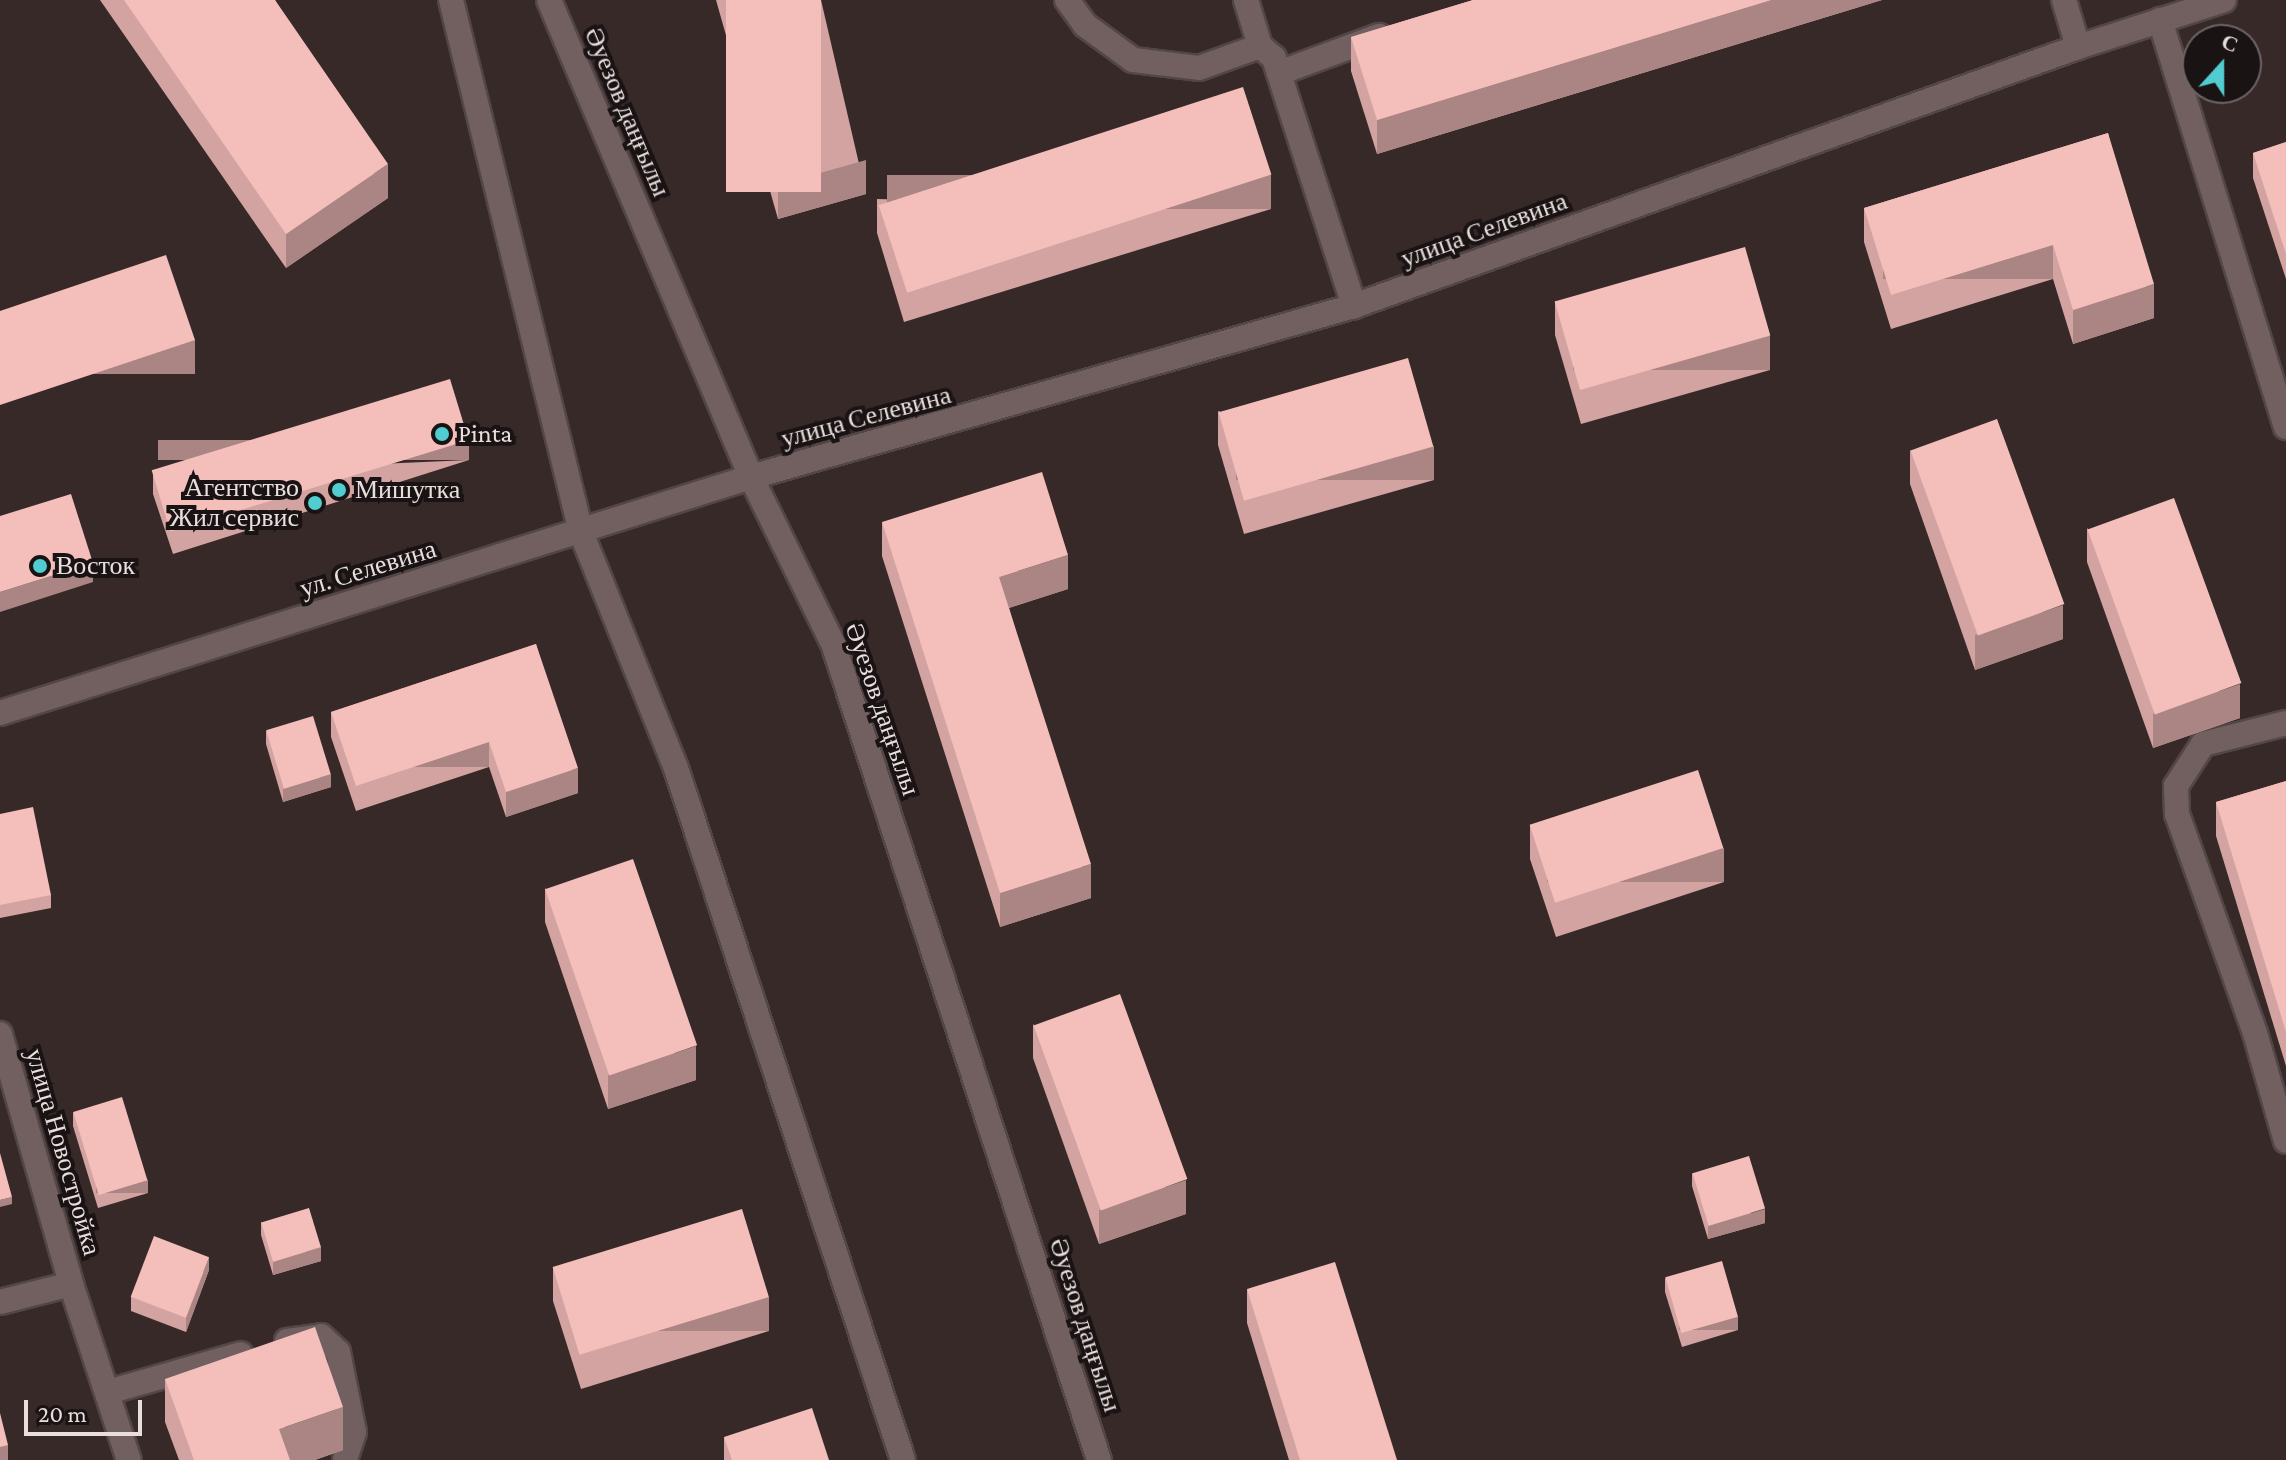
<!DOCTYPE html>
<html>
<head>
<meta charset="utf-8">
<style>
  body { margin:0 }
  #map { position:relative; width:2286px; height:1460px; overflow:hidden; background:#372928; font-family:"Crimson Pro",serif }
  div>[style] { position:absolute }
  [style*='--x'] { left:calc(var(--x)*1px); top:calc(var(--y)*1px); width:calc(var(--w)*1px); rotate:calc(var(--a)*1deg) }
  .roads { filter:drop-shadow(2px 0 #534646) drop-shadow(-2px 0 #534646) drop-shadow(0 2px #534646) drop-shadow(0 -2px #534646) }
  .minor>* { height:24px; margin:-12px; padding:0 12px; transform-origin:12px; border-radius:12px; background:#71605f }
  .tertiary>* { height:24px; margin:-12px; padding:0 12px; transform-origin:12px; border-radius:12px; background:#71605f }
  .secondary>* { height:24px; margin:-12px; padding:0 12px; transform-origin:12px; border-radius:12px; background:#71605f }
  .wall>* { inset:0; background:#d2a3a1 }
  .shaded-wall>* { inset:0; background:#ab8583; transform-origin:0 0 }
  .building>* { inset:0; background:#f4bebb; transform-origin:0 0 }
  .dots>* { width:22px; height:22px; translate:-50% -50%; box-sizing:border-box; border:4px solid #1a1313; border-radius:50% }
  span { translate:-50% -50%; white-space:nowrap; text-align:center; line-height:1.15; -webkit-text-stroke:8px #1a1313; paint-order:stroke }
  .street-label { font-size:26px; color:#e8dede }
  .poi-label { font-size:26px; color:#e8dede }
  .left { translate:0 -50%; text-align:left }
  .right { translate:-100% -50%; text-align:right }
  .north { position:absolute; left:2182px; top:24px; width:80px; height:80px; box-sizing:border-box; background:#1a1313; border:2px solid #6c6464; border-radius:50%; rotate:21deg; font-size:22px; font-weight:700; line-height:32px; text-align:center; color:#e8dede }
  .north::after { content:''; display:block; margin:auto; width:28px; height:36px; background:#51ccd1; clip-path:polygon(50% 0,100% 100%,50% 72%,0 100%) }
  .scale { position:absolute; left:24px; top:1400px; width:118px; height:36px; box-sizing:border-box; border:4px solid #e8dede; border-top:0; padding-left:10px; font-size:24px; line-height:28px; white-space:nowrap; color:#e8dede; -webkit-text-stroke:6px #1a1313; paint-order:stroke }
</style>
</head>
<body>
<div id="map">
  <div class="roads">
    <div class="minor">
      <i style="--x:1067;--y:0;--w:31;--a:54"></i>
      <i style="--x:1085;--y:25;--w:59;--a:36.1"></i>
      <i style="--x:1133;--y:60;--w:66;--a:6.9"></i>
      <i style="--x:1199;--y:68;--w:65;--a:-19.8"></i>
      <i style="--x:1260;--y:46;--w:18;--a:41"></i>
      <i style="--x:1274;--y:58;--w:261;--a:72.1"></i>
      <i style="--x:1246;--y:0;--w:48;--a:73.1"></i>
      <i style="--x:2064;--y:0;--w:49;--a:73.4"></i>
      <i style="--x:2160;--y:20;--w:426;--a:72.8"></i>
      <i style="--x:1279;--y:73;--w:107;--a:-20.3"></i>
      <i style="--x:2286;--y:723;--w:86;--a:165.8"></i>
      <i style="--x:2203;--y:744;--w:50;--a:122.7"></i>
      <i style="--x:2176;--y:786;--w:28;--a:88"></i>
      <i style="--x:2177;--y:814;--w:232;--a:70.4"></i>
      <i style="--x:2255;--y:1033;--w:112;--a:74"></i>
      <i style="--x:0;--y:1034;--w:260;--a:74.1"></i>
      <i style="--x:71;--y:1284;--w:185;--a:71.8"></i>
      <i style="--x:0;--y:1302;--w:73;--a:-14.2"></i>
      <i style="--x:287;--y:1341;--w:34;--a:-8"></i>
      <i style="--x:321;--y:1336;--w:23;--a:43"></i>
      <i style="--x:338;--y:1352;--w:82;--a:78.7"></i>
      <i style="--x:354;--y:1432;--w:29;--a:108"></i>
      <i style="--x:108;--y:1392;--w:138;--a:-15.9"></i>
    </div>
    <div class="tertiary">
      <i style="--x:751;--y:477;--w:627;--a:-15.83"></i>
      <i style="--x:1354;--y:306;--w:769;--a:-19.68"></i>
      <i style="--x:2078;--y:47;--w:153;--a:-17.8"></i>
    </div>
    <div class="secondary">
      <i style="--x:451;--y:0;--w:548;--a:76.27"></i>
      <i style="--x:581;--y:532;--w:254;--a:68.1"></i>
      <i style="--x:676;--y:768;--w:728;--a:71.84"></i>
      <i style="--x:549;--y:0;--w:518;--a:67.05"></i>
      <i style="--x:751;--y:477;--w:188;--a:63.8"></i>
      <i style="--x:834;--y:646;--w:856;--a:71.97"></i>
      <i style="--x:0;--y:713;--w:787;--a:-17.45"></i>
    </div>
  </div>
  <div class="wall">
    <i style="clip-path:polygon(100px 0,275px 0,388px 198px,286px 268px)"></i>
    <i style="clip-path:polygon(716px 0,821px 0,866px 194px,778px 219px)"></i>
    <i style="clip-path:polygon(1473px 0,1882px 0,1377px 154px,1351px 71px,1351px 37px)"></i>
    <i style="clip-path:polygon(2108px 133px,2154px 318px,2073px 344px,2053px 279px,1891px 329px,1864px 242px,1864px 208px)"></i>
    <i style="clip-path:polygon(2286px 142px,2286px 279px,2253px 178px,2253px 153px)"></i>
    <i style="clip-path:polygon(877px 199px,1271px 209px,904px 322px,877px 233px)"></i>
    <i style="clip-path:polygon(1555px 301px,1770px 370px,1581px 424px,1555px 335px)"></i>
    <i style="clip-path:polygon(1218px 411px,1434px 480px,1244px 534px,1218px 445px)"></i>
    <i style="clip-path:polygon(1910px 450px,2063px 639px,1975px 670px,1910px 484px)"></i>
    <i style="clip-path:polygon(469px 460px,173px 554px,153px 494px,153px 474px)"></i>
    <i style="clip-path:polygon(882px 522px,1068px 589px,1009px 608px,1091px 898px,1000px 927px,882px 556px)"></i>
    <i style="clip-path:polygon(2087px 528px,2240px 718px,2153px 748px,2087px 562px)"></i>
    <i style="clip-path:polygon(536px 644px,578px 793px,506px 817px,489px 767px,356px 811px,331px 737px,331px 712px)"></i>
    <i style="clip-path:polygon(266px 731px,331px 787px,283px 802px,266px 744px)"></i>
    <i style="clip-path:polygon(2286px 781px,2286px 1066px,2216px 836px,2216px 802px)"></i>
    <i style="clip-path:polygon(0 814px,51px 895px,51px 908px,0 918px)"></i>
    <i style="clip-path:polygon(1530px 825px,1724px 882px,1556px 937px,1530px 859px)"></i>
    <i style="clip-path:polygon(545px 888px,696px 1080px,608px 1109px,545px 922px)"></i>
    <i style="clip-path:polygon(1033px 1024px,1186px 1214px,1099px 1244px,1033px 1058px)"></i>
    <i style="clip-path:polygon(73px 1112px,148px 1193px,98px 1208px,73px 1126px)"></i>
    <i style="clip-path:polygon(1692px 1173px,1765px 1223px,1708px 1239px,1692px 1186px)"></i>
    <i style="clip-path:polygon(261px 1222px,321px 1261px,273px 1275px,261px 1235px)"></i>
    <i style="clip-path:polygon(553px 1267px,769px 1331px,581px 1389px,553px 1301px)"></i>
    <i style="clip-path:polygon(209px 1270px,186px 1332px,131px 1311px,131px 1297px)"></i>
    <i style="clip-path:polygon(1665px 1278px,1738px 1330px,1682px 1347px,1665px 1292px)"></i>
    <i style="clip-path:polygon(1247px 1289px,1397px 1460px,1289px 1460px,1247px 1323px)"></i>
    <i style="clip-path:polygon(165px 1379px,343px 1450px,315px 1460px,179px 1460px,165px 1422px)"></i>
    <i style="clip-path:polygon(724px 1437px,829px 1460px,724px 1460px)"></i>
  </div>
  <div class="shaded-wall">
    <i style="clip-path:polygon(1771px 0,1882px 0,1377px 154px,1377px 120px)"></i>
    <i style="clip-path:polygon(866px 160px,866px 194px,778px 219px,778px 185px)"></i>
    <i style="clip-path:polygon(388px 164px,388px 198px,286px 268px,286px 234px)"></i>
    <i style="left:1271px;top:175px;width:34px;height:384px;rotate:90deg"></i>
    <i style="left:2053px;top:245px;width:34px;height:170px;rotate:90deg"></i>
    <i style="clip-path:polygon(2154px 284px,2154px 318px,2073px 344px,2073px 310px)"></i>
    <i style="left:1770px;top:336px;width:34px;height:197px;rotate:90deg"></i>
    <i style="left:195px;top:340px;width:34px;height:206px;rotate:90deg"></i>
    <i style="left:469px;top:440px;width:20px;height:311px;rotate:90deg"></i>
    <i style="left:1434px;top:446px;width:34px;height:198px;rotate:90deg"></i>
    <i style="clip-path:polygon(1068px 555px,1068px 589px,999px 611px,999px 577px)"></i>
    <i style="clip-path:polygon(93px 563px,93px 582px,0 612px,0 592px)"></i>
    <i style="clip-path:polygon(2063px 605px,2063px 639px,1975px 670px,1975px 635px)"></i>
    <i style="clip-path:polygon(2240px 684px,2240px 718px,2153px 748px,2153px 714px)"></i>
    <i style="left:489px;top:742px;width:25px;height:140px;rotate:90deg"></i>
    <i style="clip-path:polygon(578px 768px,578px 793px,506px 817px,506px 792px)"></i>
    <i style="clip-path:polygon(331px 774px,331px 787px,283px 802px,283px 789px)"></i>
    <i style="left:1724px;top:848px;width:34px;height:177px;rotate:90deg"></i>
    <i style="clip-path:polygon(1091px 864px,1091px 898px,1000px 927px,1000px 893px)"></i>
    <i style="clip-path:polygon(696px 1046px,696px 1080px,608px 1109px,608px 1075px)"></i>
    <i style="left:148px;top:1180px;width:13px;height:52px;rotate:90deg"></i>
    <i style="clip-path:polygon(1186px 1180px,1186px 1214px,1099px 1244px,1099px 1210px)"></i>
    <i style="clip-path:polygon(12px 1197px,12px 1204px,0 1207px,0 1200px)"></i>
    <i style="clip-path:polygon(1765px 1209px,1765px 1223px,1708px 1239px,1708px 1226px)"></i>
    <i style="clip-path:polygon(321px 1247px,321px 1261px,273px 1275px,273px 1262px)"></i>
    <i style="clip-path:polygon(209px 1257px,209px 1270px,186px 1332px,186px 1318px)"></i>
    <i style="left:769px;top:1297px;width:34px;height:197px;rotate:90deg"></i>
    <i style="left:1738px;top:1317px;width:13px;height:59px;rotate:90deg"></i>
    <i style="clip-path:polygon(343px 1407px,343px 1450px,315px 1460px,279px 1460px,279px 1429px)"></i>
    <i style="left:8px;top:1445px;width:15px;height:8px;rotate:90deg"></i>
  </div>
  <div class="building">
    <i style="clip-path:polygon(124px 0,275px 0,388px 164px,286px 234px)"></i>
    <i style="left:726px;top:0;width:95px;height:192px"></i>
    <i style="clip-path:polygon(1473px 0,1771px 0,1377px 120px,1351px 37px)"></i>
    <i style="left:1243px;top:87px;width:92px;height:383px;rotate:72deg"></i>
    <i style="clip-path:polygon(2108px 133px,2154px 284px,2073px 310px,2053px 245px,1891px 295px,1864px 208px)"></i>
    <i style="clip-path:polygon(2286px 142px,2286px 254px,2253px 153px)"></i>
    <i style="left:1745px;top:247px;width:92px;height:198px;rotate:74deg"></i>
    <i style="clip-path:polygon(166px 255px,195px 340px,0 405px,0 311px)"></i>
    <i style="left:1408px;top:358px;width:92px;height:197px;rotate:74deg"></i>
    <i style="left:450px;top:379px;width:64px;height:312px;rotate:73deg"></i>
    <i style="left:1997px;top:419px;width:197px;height:92px;rotate:70deg"></i>
    <i style="clip-path:polygon(1042px 472px,1068px 555px,999px 577px,1091px 864px,1000px 893px,882px 522px)"></i>
    <i style="clip-path:polygon(71px 494px,93px 563px,0 592px,0 516px)"></i>
    <i style="left:2174px;top:498px;width:197px;height:92px;rotate:70deg"></i>
    <i style="clip-path:polygon(536px 644px,578px 768px,506px 792px,489px 742px,356px 786px,331px 712px)"></i>
    <i style="left:313px;top:716px;width:61px;height:49px;rotate:73deg"></i>
    <i style="left:1698px;top:770px;width:82px;height:177px;rotate:72deg"></i>
    <i style="clip-path:polygon(2286px 781px,2286px 1032px,2216px 802px)"></i>
    <i style="clip-path:polygon(33px 807px,51px 895px,0 905px,0 814px)"></i>
    <i style="left:633px;top:859px;width:197px;height:93px;rotate:71deg"></i>
    <i style="left:1120px;top:994px;width:197px;height:92px;rotate:70deg"></i>
    <i style="left:122px;top:1097px;width:87px;height:51px;rotate:73deg"></i>
    <i style="clip-path:polygon(0 1153px,12px 1197px,0 1200px)"></i>
    <i style="left:1749px;top:1156px;width:55px;height:59px;rotate:73deg"></i>
    <i style="left:309px;top:1208px;width:41px;height:50px;rotate:73deg"></i>
    <i style="left:742px;top:1209px;width:92px;height:198px;rotate:73deg"></i>
    <i style="left:154px;top:1236px;width:59px;height:65px;rotate:21deg"></i>
    <i style="left:1722px;top:1261px;width:58px;height:59px;rotate:74deg"></i>
    <i style="clip-path:polygon(1335px 1262px,1397px 1460px,1300px 1460px,1247px 1289px)"></i>
    <i style="clip-path:polygon(315px 1327px,343px 1407px,279px 1429px,290px 1460px,194px 1460px,165px 1379px)"></i>
    <i style="clip-path:polygon(812px 1408px,829px 1460px,732px 1460px,724px 1437px)"></i>
    <i style="clip-path:polygon(0 1413px,8px 1445px,0 1447px)"></i>
  </div>
  <div class="dots">
    <i style="left:442px;top:434px;background:#51ccd1"></i>
    <i style="left:339px;top:490px;background:#51ccd1"></i>
    <i style="left:315px;top:503px;background:#51ccd1"></i>
    <i style="left:40px;top:566px;background:#51ccd1"></i>
  </div>
  <div class="street-label">
    <span style="left:627px;top:112px;rotate:67deg">Әуезов даңғылы</span>
    <span style="left:1484px;top:230px;rotate:-20deg">улица Селевина</span>
    <span style="left:866px;top:417px;rotate:-15deg">улица Селевина</span>
    <span style="left:368px;top:569px;rotate:-17deg">ул. Селевина</span>
    <span style="left:882px;top:709px;rotate:71deg">Әуезов даңғылы</span>
    <span style="left:63px;top:1152px;rotate:74deg">улица Новостройка</span>
    <span style="left:1085px;top:1325px;rotate:72deg">Әуезов даңғылы</span>
  </div>
  <div class="poi-label">
    <span class="left" style="left:458px;top:434px">Pinta</span>
    <span class="right" style="left:299px;top:503px">Агентство<br>Жил сервис</span>
    <span class="left" style="left:355px;top:490px">Мишутка</span>
    <span class="left" style="left:56px;top:566px">Восток</span>
  </div>
  <div class="north">С</div>
  <div class="scale">20 m</div>
</div>
</body>
</html>
